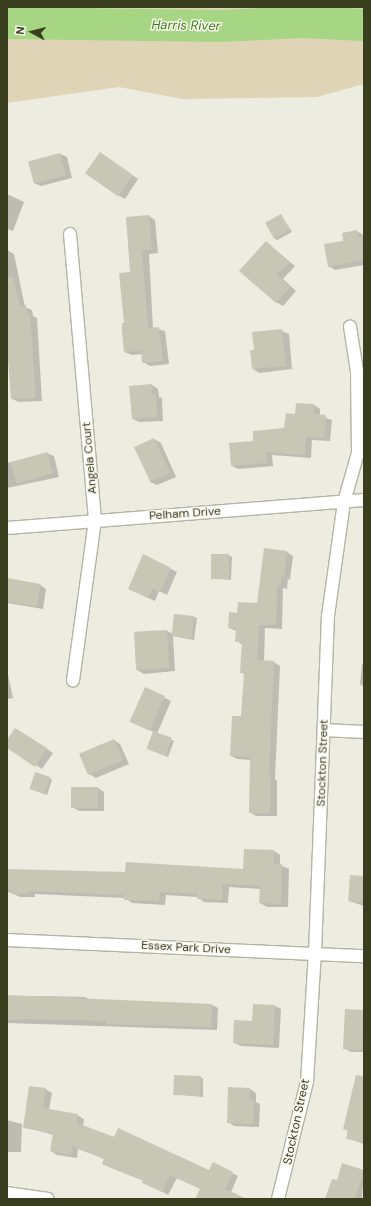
<!DOCTYPE html>
<html>
<head>
<meta charset="utf-8">
<style>
  body { margin:0 }
  #map { position:relative; width:371px; height:1206px; overflow:hidden; background:#ecece0; font-family:"DM Sans",sans-serif }
  div>[style] { position:absolute }
  [style*='--x'] { left:calc(var(--x)*1px); top:calc(var(--y)*1px); width:calc(var(--w)*1px); rotate:calc(var(--a)*1deg) }
  .green>* { inset:0; background:#e0d4b7 }
  .water>* { inset:0; background:#a6d683 }
  .shadow>* { inset:0; background:#0003 }
  .river>* { height:32px; margin:-16px; padding:0 16px; transform-origin:16px; border-radius:16px; background:#a6d683 }
  .building>* { inset:0; background:#c7c7b5; transform-origin:0 0 }
  .roads { filter:drop-shadow(1px 0 #b3b4a2) drop-shadow(-1px 0 #b3b4a2) drop-shadow(0 1px #b3b4a2) drop-shadow(0 -1px #b3b4a2) }
  .minor>* { height:12px; margin:-6px; padding:0 6px; transform-origin:6px; border-radius:6px; background:#fff }
  span { translate:-50% -50%; white-space:nowrap; text-align:center; line-height:1.15; -webkit-text-stroke:3px #f9f8f1; paint-order:stroke }
  .street-label { font-size:12px; color:#393e1f }
  .water-label { font-size:13px; color:#3f7f15; font-style:italic }
  .frame { position:absolute; inset:0; border:8px solid #393e1f; pointer-events:none }
  .north { position:absolute; left:12px; top:12px; width:40px; height:40px; -webkit-text-stroke:3px #f9f8f1; paint-order:stroke; rotate:277deg; font-size:11px; font-weight:700; line-height:16px; text-align:center; color:#393e1f }
  .north::after { content:''; display:block; margin:auto; width:14px; height:18px; background:#393e1f; clip-path:polygon(50% 0,100% 100%,50% 72%,0 100%) }
</style>
</head>
<body>
<div id="map">
  <div class="green">
    <i style="clip-path:polygon(7px 7px,364px 7px,364px 84px,317px 97px,183px 99px,119px 87px,7px 103px,7px 33px,58px 31px,7px 12px)"></i>
  </div>
  <div class="water">
    <i style="clip-path:polygon(7px 12px,50px 13px,66px 24px,59px 31px,7px 33px)"></i>
  </div>
  <div class="shadow">
    <i style="clip-path:polygon(60px 154px,67px 157px,72px 178px,41px 186px,34px 183px,29px 162px)"></i>
    <i style="clip-path:polygon(106px 157px,138px 179px,125px 199px,118px 195px)"></i>
    <i style="clip-path:polygon(7px 194px,24px 202px,13px 231px,7px 229px)"></i>
    <i style="clip-path:polygon(281px 215px,292px 232px,277px 240px,274px 238px)"></i>
    <i style="clip-path:polygon(149px 216px,155px 220px,158px 253px,149px 254px,153px 328px,165px 331px,169px 364px,150px 366px,143px 362px,142px 354px,132px 355px,125px 352px,131px 273px)"></i>
    <i style="clip-path:polygon(357px 231px,363px 235px,364px 265px,335px 270px,329px 266px,345px 242px)"></i>
    <i style="clip-path:polygon(266px 242px,295px 266px,283px 279px,296px 291px,283px 306px,276px 302px)"></i>
    <i style="clip-path:polygon(7px 250px,14px 254px,25px 307px,32px 310px,33px 316px,37px 318px,42px 401px,19px 402px,12px 399px,7px 338px)"></i>
    <i style="clip-path:polygon(282px 331px,289px 334px,292px 369px,259px 373px,253px 369px,255px 351px,254px 333px)"></i>
    <i style="clip-path:polygon(152px 385px,158px 389px,159px 397px,162px 398px,163px 421px,139px 422px,133px 419px)"></i>
    <i style="clip-path:polygon(314px 405px,320px 409px,320px 416px,332px 420px,330px 441px,312px 440px,311px 458px,272px 455px,273px 466px,238px 469px,232px 466px,254px 441px,285px 429px,296px 415px)"></i>
    <i style="clip-path:polygon(154px 439px,161px 443px,176px 477px,157px 485px,150px 482px)"></i>
    <i style="clip-path:polygon(47px 453px,54px 456px,59px 477px,7px 488px,7px 463px)"></i>
    <i style="clip-path:polygon(265px 549px,287px 552px,293px 556px,290px 580px,288px 579px,287px 589px,283px 588px,282px 629px,265px 628px,264px 662px,274px 662px,280px 666px,275px 779px,277px 781px,277px 816px,256px 816px,250px 812px,251px 760px,237px 759px,231px 756px,242px 717px,245px 675px,241px 672px,243px 645px,236px 641px,237px 631px,229px 628px,238px 614px,258px 604px)"></i>
    <i style="clip-path:polygon(228px 555px,232px 557px,231px 580px,211px 578px)"></i>
    <i style="clip-path:polygon(171px 569px,177px 572px,167px 595px,159px 591px,155px 601px,129px 589px)"></i>
    <i style="clip-path:polygon(7px 579px,40px 585px,46px 589px,43px 609px,7px 603px)"></i>
    <i style="clip-path:polygon(194px 617px,197px 618px,194px 640px,173px 636px,175px 671px,144px 674px,137px 670px,167px 631px,173px 634px)"></i>
    <i style="clip-path:polygon(362px 664px,364px 664px,364px 687px,360px 684px)"></i>
    <i style="clip-path:polygon(7px 670px,13px 698px,7px 699px)"></i>
    <i style="clip-path:polygon(145px 688px,171px 701px,157px 734px,174px 741px,168px 757px,150px 750px,154px 732px,138px 725px)"></i>
    <i style="clip-path:polygon(22px 733px,53px 753px,42px 769px,7px 747px,7px 742px)"></i>
    <i style="clip-path:polygon(114px 740px,120px 744px,129px 764px,96px 778px,89px 774px)"></i>
    <i style="clip-path:polygon(50px 778px,52px 780px,47px 795px,33px 790px)"></i>
    <i style="clip-path:polygon(98px 788px,104px 792px,104px 811px,79px 811px,72px 807px)"></i>
    <i style="clip-path:polygon(274px 851px,280px 855px,280px 865px,289px 869px,288px 907px,267px 907px,260px 903px,261px 889px,229px 887px,228px 903px,204px 902px,198px 897px,166px 895px,165px 905px,132px 903px,125px 898px,35px 894px,35px 897px,20px 897px,7px 891px,7px 870px,126px 873px,244px 870px)"></i>
    <i style="clip-path:polygon(364px 863px,364px 906px,349px 901px,363px 876px)"></i>
    <i style="clip-path:polygon(44px 996px,85px 997px,92px 1001px,212px 1005px,218px 1008px,217px 1030px,7px 1023px,7px 997px)"></i>
    <i style="clip-path:polygon(275px 1006px,281px 1009px,279px 1048px,241px 1046px,234px 1043px,253px 1022px)"></i>
    <i style="clip-path:polygon(364px 1011px,364px 1052px,351px 1052px,344px 1048px)"></i>
    <i style="clip-path:polygon(200px 1077px,203px 1079px,203px 1097px,174px 1094px)"></i>
    <i style="clip-path:polygon(45px 1089px,52px 1093px,49px 1110px,77px 1115px,84px 1119px,83px 1126px,210px 1171px,232px 1173px,238px 1176px,231px 1192px,244px 1199px,196px 1199px,201px 1189px,177px 1178px,168px 1195px,144px 1181px,109px 1167px,103px 1164px,105px 1159px,78px 1149px,77px 1158px,57px 1155px,51px 1151px,54px 1135px,24px 1127px)"></i>
    <i style="clip-path:polygon(250px 1089px,256px 1093px,256px 1102px,260px 1104px,259px 1127px,234px 1126px,228px 1122px)"></i>
    <i style="clip-path:polygon(364px 1096px,364px 1144px,347px 1138px,348px 1131px,344px 1129px,349px 1105px,352px 1106px)"></i>
    <i style="clip-path:polygon(7px 1120px,22px 1124px,21px 1152px,7px 1152px)"></i>
    <i style="clip-path:polygon(343px 1165px,364px 1171px,362px 1199px,327px 1199px,337px 1182px)"></i>
  </div>
  <div class="river">
    <i style="--x:7;--y:23;--w:214;--a:0.8"></i>
    <i style="--x:221;--y:26;--w:81;--a:-2.8"></i>
    <i style="--x:302;--y:22;--w:62;--a:2.8"></i>
  </div>
  <div class="building">
    <i style="left:100px;top:152px;width:40px;height:26px;rotate:35deg"></i>
    <i style="left:60px;top:153px;width:23px;height:33px;rotate:75deg"></i>
    <i style="left:281px;top:214px;width:18px;height:18px;rotate:61deg"></i>
    <i style="clip-path:polygon(149px 215px,152px 250px,142px 250px,148px 328px,159px 327px,163px 361px,142px 363px,141px 351px,124px 352px,122px 330px,122px 323px,124px 323px,119px 273px,130px 272px,126px 217px)"></i>
    <i style="clip-path:polygon(357px 230px,358px 237px,362px 237px,364px 260px,328px 267px,324px 244px,343px 241px,342px 233px)"></i>
    <i style="clip-path:polygon(266px 241px,289px 262px,277px 275px,290px 287px,276px 303px,239px 271px)"></i>
    <i style="clip-path:polygon(13px 277px,20px 306px,26px 305px,27px 314px,30px 314px,36px 398px,11px 399px,7px 347px,7px 278px)"></i>
    <i style="clip-path:polygon(282px 329px,286px 366px,252px 369px,250px 350px,254px 350px,252px 332px)"></i>
    <i style="clip-path:polygon(152px 384px,152px 394px,156px 394px,157px 417px,132px 419px,129px 386px)"></i>
    <i style="clip-path:polygon(296px 403px,314px 404px,313px 414px,326px 415px,324px 438px,306px 437px,305px 455px,266px 452px,267px 463px,231px 466px,229px 443px,253px 441px,253px 431px,284px 428px,286px 413px,295px 414px)"></i>
    <i style="left:154px;top:438px;width:38px;height:22px;rotate:65deg"></i>
    <i style="left:47px;top:452px;width:22px;height:38px;rotate:74deg"></i>
    <i style="clip-path:polygon(264px 548px,287px 551px,284px 577px,282px 576px,280px 586px,277px 585px,276px 625px,259px 625px,257px 660px,274px 661px,269px 776px,271px 776px,270px 813px,249px 813px,250px 757px,230px 756px,232px 716px,241px 716px,244px 673px,240px 673px,242px 642px,235px 642px,236px 628px,228px 628px,229px 612px,237px 613px,238px 602px,257px 603px)"></i>
    <i style="clip-path:polygon(143px 554px,171px 568px,160px 592px,153px 588px,148px 598px,128px 589px)"></i>
    <i style="left:211px;top:554px;width:18px;height:25px"></i>
    <i style="left:7px;top:578px;width:34px;height:23px;rotate:10deg"></i>
    <i style="left:174px;top:614px;width:20px;height:22px;rotate:6deg"></i>
    <i style="left:167px;top:630px;width:38px;height:33px;rotate:87deg"></i>
    <i style="left:145px;top:687px;width:22px;height:38px;rotate:24deg"></i>
    <i style="clip-path:polygon(15px 728px,47px 748px,35px 767px,7px 748px,7px 740px)"></i>
    <i style="left:153px;top:731px;width:20px;height:19px;rotate:20deg"></i>
    <i style="left:114px;top:739px;width:23px;height:38px;rotate:67deg"></i>
    <i style="left:35px;top:772px;width:16px;height:18px;rotate:18deg"></i>
    <i style="left:71px;top:787px;width:27px;height:21px"></i>
    <i style="clip-path:polygon(244px 849px,274px 850px,274px 864px,282px 864px,281px 904px,259px 903px,260px 886px,222px 884px,222px 900px,197px 899px,197px 894px,160px 892px,159px 901px,124px 900px,124px 895px,29px 891px,29px 894px,12px 894px,12px 890px,7px 890px,7px 869px,125px 872px,126px 862px,243px 869px)"></i>
    <i style="left:350px;top:875px;width:14px;height:26px;rotate:4deg"></i>
    <i style="clip-path:polygon(7px 995px,212px 1004px,211px 1027px,106px 1024px,106px 1021px,27px 1019px,7px 1020px)"></i>
    <i style="clip-path:polygon(253px 1004px,275px 1005px,273px 1045px,233px 1043px,234px 1020px,252px 1021px)"></i>
    <i style="left:345px;top:1009px;width:19px;height:40px;rotate:3deg"></i>
    <i style="left:174px;top:1075px;width:27px;height:20px;rotate:2deg"></i>
    <i style="clip-path:polygon(356px 1075px,364px 1076px,364px 1142px,346px 1139px,348px 1130px,343px 1129px)"></i>
    <i style="clip-path:polygon(29px 1086px,46px 1088px,43px 1108px,78px 1114px,77px 1123px,114px 1137px,118px 1128px,209px 1170px,213px 1162px,233px 1172px,225px 1189px,247px 1199px,195px 1199px,200px 1189px,170px 1175px,162px 1192px,142px 1183px,143px 1180px,102px 1164px,104px 1159px,72px 1146px,71px 1155px,50px 1151px,53px 1133px,23px 1128px)"></i>
    <i style="clip-path:polygon(228px 1087px,250px 1088px,249px 1099px,254px 1100px,253px 1124px,227px 1123px)"></i>
    <i style="clip-path:polygon(342px 1163px,364px 1170px,355px 1199px,325px 1199px,332px 1179px,337px 1180px)"></i>
  </div>
  <div class="roads">
    <div class="minor">
      <i style="--x:70;--y:234;--w:287;--a:85"></i>
      <i style="--x:95;--y:520;--w:162;--a:97.8"></i>
      <i style="--x:7;--y:528;--w:358;--a:-4.5"></i>
      <i style="--x:324;--y:730;--w:40;--a:2.9"></i>
      <i style="--x:7;--y:940;--w:357;--a:2.6"></i>
      <i style="--x:7;--y:1193;--w:41;--a:8.3"></i>
      <i style="--x:278;--y:1199;--w:121;--a:-76.1"></i>
      <i style="--x:307;--y:1082;--w:129;--a:-86.5"></i>
      <i style="--x:315;--y:953;--w:337;--a:-87.8"></i>
      <i style="--x:328;--y:616;--w:115;--a:-82"></i>
      <i style="--x:344;--y:502;--w:51;--a:-74.1"></i>
      <i style="--x:358;--y:453;--w:82;--a:-90.7"></i>
      <i style="--x:357;--y:371;--w:45;--a:-99"></i>
    </div>
  </div>
  <div class="street-label">
    <span style="left:90px;top:458px;rotate:-95deg">Angela Court</span>
    <span style="left:185px;top:514px;rotate:-4deg">Pelham Drive</span>
    <span style="left:323px;top:763px;rotate:-88deg">Stockton Street</span>
    <span style="left:186px;top:948px;rotate:3deg">Essex Park Drive</span>
    <span style="left:297px;top:1122px;rotate:-78deg">Stockton Street</span>
  </div>
  <div class="water-label">
    <span style="left:186px;top:26px;rotate:1deg">Harris River</span>
  </div>
  <div class="frame"></div>
  <div class="north">N</div>
</div>
</body>
</html>
